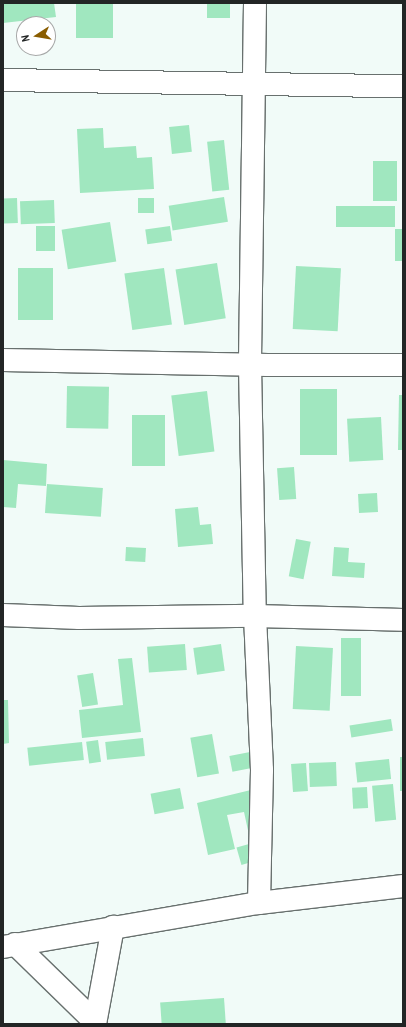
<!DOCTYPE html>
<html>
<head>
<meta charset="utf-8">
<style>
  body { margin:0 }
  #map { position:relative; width:406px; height:1027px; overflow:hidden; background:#f1fbf8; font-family:"Archivo Narrow",sans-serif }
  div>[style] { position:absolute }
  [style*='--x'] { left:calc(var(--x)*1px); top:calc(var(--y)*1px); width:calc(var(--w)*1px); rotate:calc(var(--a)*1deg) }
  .building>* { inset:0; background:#a0e7bf; transform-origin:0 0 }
  .roads { filter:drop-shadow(1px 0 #68706e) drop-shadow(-1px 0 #68706e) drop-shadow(0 1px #68706e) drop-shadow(0 -1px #68706e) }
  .minor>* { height:22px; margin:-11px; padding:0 11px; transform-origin:11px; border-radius:11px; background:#fff }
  span { translate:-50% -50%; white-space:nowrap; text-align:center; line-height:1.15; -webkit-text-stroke:3.5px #fff; paint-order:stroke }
  .frame { position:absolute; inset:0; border:4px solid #222525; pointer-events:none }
  .north { position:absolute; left:16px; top:16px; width:40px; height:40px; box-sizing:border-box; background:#fff; border:1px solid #a7a8a8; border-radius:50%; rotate:258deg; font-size:11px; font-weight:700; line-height:16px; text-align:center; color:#222525 }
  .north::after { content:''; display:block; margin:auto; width:14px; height:18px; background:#8a5d00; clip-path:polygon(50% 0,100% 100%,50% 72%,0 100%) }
</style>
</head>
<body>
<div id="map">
  <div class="building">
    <i style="clip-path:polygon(3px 3px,54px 3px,56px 17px,3px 23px)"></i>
    <i style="left:76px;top:3px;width:37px;height:35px"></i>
    <i style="left:207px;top:3px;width:23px;height:15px"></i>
    <i style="left:189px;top:125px;width:27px;height:20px;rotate:84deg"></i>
    <i style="clip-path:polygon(103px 128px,104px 148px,136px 146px,137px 158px,152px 157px,154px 189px,80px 193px,77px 129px)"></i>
    <i style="left:224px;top:140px;width:50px;height:17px;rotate:84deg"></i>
    <i style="left:373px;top:161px;width:24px;height:40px"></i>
    <i style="left:224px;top:197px;width:25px;height:56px;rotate:81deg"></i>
    <i style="left:17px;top:198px;width:25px;height:14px;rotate:88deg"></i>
    <i style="left:154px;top:198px;width:15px;height:16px;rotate:90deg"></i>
    <i style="left:54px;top:200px;width:23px;height:34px;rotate:88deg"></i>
    <i style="left:395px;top:206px;width:21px;height:59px;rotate:90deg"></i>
    <i style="left:110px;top:222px;width:40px;height:49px;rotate:81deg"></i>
    <i style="left:36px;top:226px;width:19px;height:25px"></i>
    <i style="left:170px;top:226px;width:15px;height:25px;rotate:82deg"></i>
    <i style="left:395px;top:229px;width:8px;height:32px"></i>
    <i style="left:217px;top:263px;width:56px;height:42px;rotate:81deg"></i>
    <i style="left:296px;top:266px;width:45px;height:63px;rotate:3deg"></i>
    <i style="left:18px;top:268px;width:35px;height:52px"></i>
    <i style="left:164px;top:268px;width:57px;height:40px;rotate:82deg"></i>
    <i style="left:67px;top:386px;width:42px;height:42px;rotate:1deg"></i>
    <i style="left:300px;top:389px;width:37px;height:66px"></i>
    <i style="left:207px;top:391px;width:61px;height:36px;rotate:83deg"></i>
    <i style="clip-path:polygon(399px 395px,403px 395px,403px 450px,398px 450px)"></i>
    <i style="left:132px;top:415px;width:33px;height:51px"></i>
    <i style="left:381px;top:417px;width:43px;height:34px;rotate:87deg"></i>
    <i style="clip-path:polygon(3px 460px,47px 464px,46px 486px,18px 484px,16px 508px,3px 507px)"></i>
    <i style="left:294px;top:467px;width:32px;height:17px;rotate:86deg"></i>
    <i style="left:47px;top:484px;width:56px;height:29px;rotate:4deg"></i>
    <i style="left:377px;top:493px;width:19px;height:19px;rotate:87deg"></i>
    <i style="clip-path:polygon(198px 507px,200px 525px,211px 524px,213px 544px,178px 547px,175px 509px)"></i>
    <i style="left:296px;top:539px;width:15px;height:38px;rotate:11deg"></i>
    <i style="left:126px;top:547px;width:20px;height:14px;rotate:3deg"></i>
    <i style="clip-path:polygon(334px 547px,349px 548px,348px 562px,365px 563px,364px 578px,332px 576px)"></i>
    <i style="left:361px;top:638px;width:58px;height:20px;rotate:90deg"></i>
    <i style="left:185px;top:644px;width:26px;height:38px;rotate:86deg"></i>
    <i style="left:221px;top:644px;width:27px;height:28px;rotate:82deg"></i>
    <i style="left:296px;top:646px;width:37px;height:63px;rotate:3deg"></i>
    <i style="clip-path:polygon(132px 658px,141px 732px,82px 738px,79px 710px,123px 705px,118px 659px)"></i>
    <i style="left:93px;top:673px;width:32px;height:16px;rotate:81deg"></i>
    <i style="clip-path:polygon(3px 700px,8px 700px,9px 743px,3px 744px)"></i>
    <i style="left:391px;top:719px;width:12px;height:42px;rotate:81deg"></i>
    <i style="left:212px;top:734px;width:40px;height:22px;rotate:80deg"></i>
    <i style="left:143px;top:738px;width:18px;height:38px;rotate:84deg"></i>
    <i style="left:98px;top:740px;width:22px;height:12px;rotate:82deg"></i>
    <i style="left:82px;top:742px;width:18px;height:55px;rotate:84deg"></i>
    <i style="left:250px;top:752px;width:16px;height:21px;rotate:79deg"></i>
    <i style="left:400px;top:757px;width:3px;height:34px"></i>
    <i style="left:389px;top:759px;width:20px;height:34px;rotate:84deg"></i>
    <i style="left:336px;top:762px;width:24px;height:27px;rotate:88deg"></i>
    <i style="left:306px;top:763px;width:28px;height:15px;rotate:86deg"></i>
    <i style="left:393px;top:784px;width:36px;height:21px;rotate:85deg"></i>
    <i style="left:367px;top:787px;width:21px;height:15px;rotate:87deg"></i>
    <i style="left:180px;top:788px;width:21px;height:30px;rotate:79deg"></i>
    <i style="clip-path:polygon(255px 789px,252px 849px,244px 812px,227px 815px,235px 849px,208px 855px,197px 803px)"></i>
    <i style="left:249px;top:844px;width:18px;height:13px;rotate:74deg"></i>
    <i style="left:224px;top:998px;width:26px;height:64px;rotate:86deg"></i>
  </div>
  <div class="roads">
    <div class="minor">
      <i style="--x:255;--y:3;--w:362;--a:90.8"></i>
      <i style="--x:250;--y:365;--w:251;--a:88.9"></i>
      <i style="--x:255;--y:616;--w:154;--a:87.4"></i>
      <i style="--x:262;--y:770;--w:133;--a:91.3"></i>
      <i style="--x:3;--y:80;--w:400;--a:0.9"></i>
      <i style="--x:3;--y:360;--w:265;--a:1.1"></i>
      <i style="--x:268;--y:365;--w:135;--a:0"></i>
      <i style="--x:3;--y:615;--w:76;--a:2.3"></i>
      <i style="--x:79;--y:618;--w:176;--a:-0.7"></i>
      <i style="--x:255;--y:616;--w:148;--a:1.5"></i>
      <i style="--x:15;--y:944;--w:112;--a:44.3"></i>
      <i style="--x:3;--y:947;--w:260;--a:-9.8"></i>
      <i style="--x:259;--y:903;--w:145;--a:-6.7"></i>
      <i style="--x:95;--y:1024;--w:99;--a:-79.5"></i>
    </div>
  </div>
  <div class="frame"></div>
  <div class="north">N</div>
</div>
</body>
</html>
